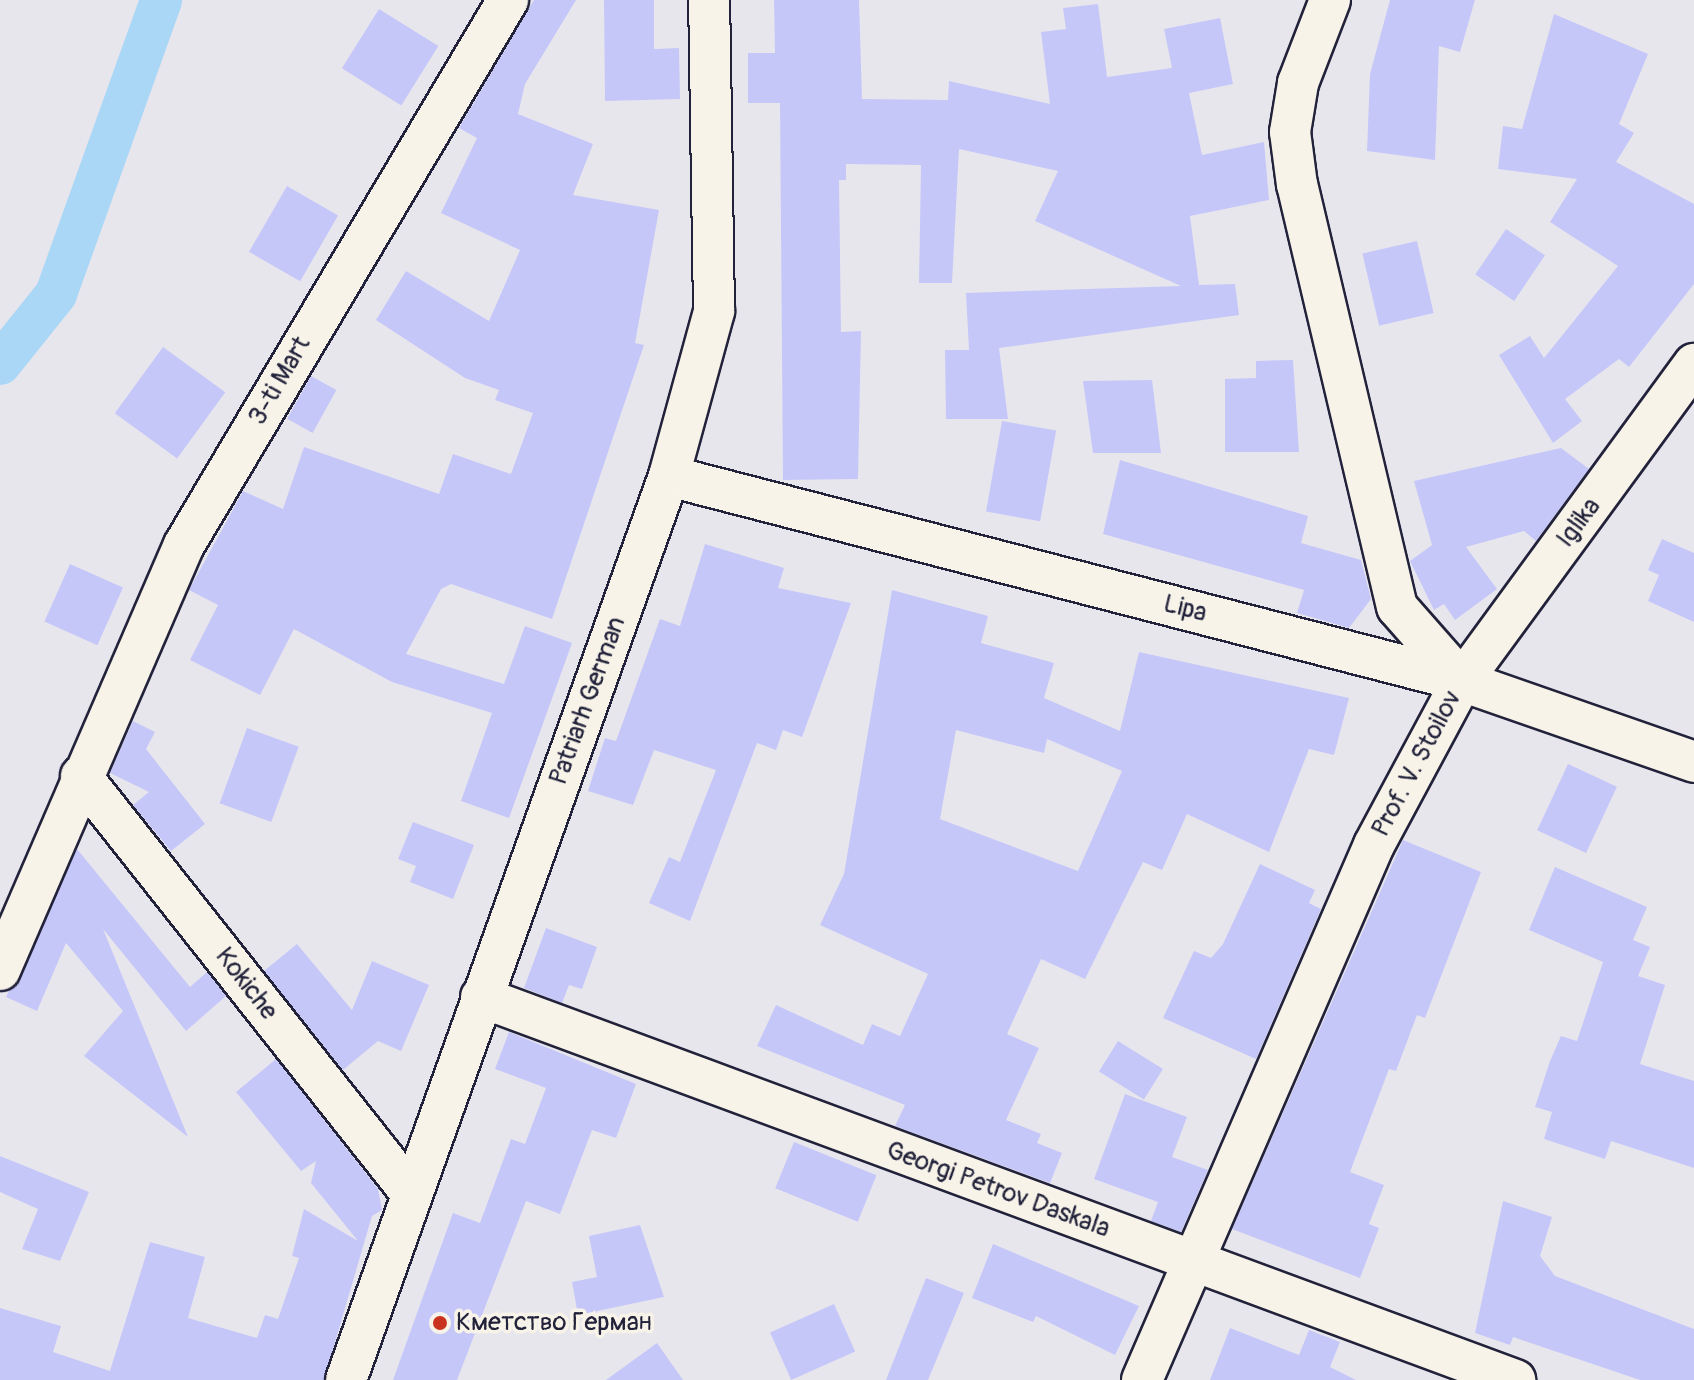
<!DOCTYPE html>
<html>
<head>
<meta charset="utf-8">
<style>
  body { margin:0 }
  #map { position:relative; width:1694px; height:1380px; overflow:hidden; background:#e8e6ed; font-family:Pangolin,sans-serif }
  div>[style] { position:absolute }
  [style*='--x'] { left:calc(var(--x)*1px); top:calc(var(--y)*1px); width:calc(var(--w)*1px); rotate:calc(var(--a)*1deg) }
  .canal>* { height:42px; margin:-21px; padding:0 21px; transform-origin:21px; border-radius:21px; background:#abd7f7 }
  .building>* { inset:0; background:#c6c7f9; transform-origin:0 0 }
  .roads { filter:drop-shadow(2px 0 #22223b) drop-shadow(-2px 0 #22223b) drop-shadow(0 2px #22223b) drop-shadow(0 -2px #22223b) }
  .minor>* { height:40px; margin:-20px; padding:0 20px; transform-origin:20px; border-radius:20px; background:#f7f3e8 }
  .dots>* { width:22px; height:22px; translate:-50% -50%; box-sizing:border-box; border:4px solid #f7f3e8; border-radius:50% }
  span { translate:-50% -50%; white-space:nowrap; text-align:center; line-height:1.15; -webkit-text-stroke:7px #f7f3e8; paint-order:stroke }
  .street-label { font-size:26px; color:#22223b }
  .poi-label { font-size:26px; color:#22223b }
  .left { translate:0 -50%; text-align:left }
</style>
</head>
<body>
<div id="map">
  <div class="canal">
    <i style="--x:0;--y:364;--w:90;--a:-51.3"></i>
    <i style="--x:56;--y:294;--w:312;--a:-70.3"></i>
  </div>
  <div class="building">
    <i style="clip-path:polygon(534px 0,576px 0,525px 84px,518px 114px,593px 144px,573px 195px,659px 210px,635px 343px,644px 345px,552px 619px,451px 584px,441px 589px,406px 654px,504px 684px,525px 626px,572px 643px,509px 818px,461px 801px,492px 713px,392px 682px,294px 629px,260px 695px,190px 660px,218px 605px,189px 590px,243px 491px,283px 509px,304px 447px,439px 494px,453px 454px,511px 474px,533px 413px,495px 400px,499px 390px,465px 378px,376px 320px,406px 271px,489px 321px,520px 250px,441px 213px,477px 138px,459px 128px)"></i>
    <i style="clip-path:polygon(604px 0,654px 0,654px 49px,679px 48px,680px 99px,605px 101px)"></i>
    <i style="clip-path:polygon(774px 0,859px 0,862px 99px,948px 100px,949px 81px,1050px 104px,1041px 32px,1066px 29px,1063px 8px,1098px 4px,1107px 77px,1172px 68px,1164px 29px,1220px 18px,1233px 84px,1189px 93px,1202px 155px,1264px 142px,1269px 200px,1190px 216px,1199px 285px,1235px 284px,1239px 315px,999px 348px,1008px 419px,946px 419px,945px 350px,969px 350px,966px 293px,1181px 286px,1035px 221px,1058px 171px,959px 149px,952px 283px,919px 283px,921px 165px,846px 164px,846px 180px,839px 180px,841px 332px,861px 331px,858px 479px,783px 480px,780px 103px,748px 103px,748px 53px,775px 53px)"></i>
    <i style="clip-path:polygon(1390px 0,1475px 0,1460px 52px,1439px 46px,1435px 160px,1367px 151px,1370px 74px)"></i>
    <i style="left:379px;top:9px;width:70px;height:70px;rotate:32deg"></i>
    <i style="clip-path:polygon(1554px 14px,1648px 54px,1619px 124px,1634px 133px,1616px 162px,1694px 204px,1694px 284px,1629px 367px,1619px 359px,1565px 399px,1582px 421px,1553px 443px,1499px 355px,1530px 336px,1544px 358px,1618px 266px,1550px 222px,1577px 179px,1498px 169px,1503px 126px,1522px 129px)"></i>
    <i style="left:287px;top:186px;width:59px;height:76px;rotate:30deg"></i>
    <i style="left:1506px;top:229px;width:47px;height:55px;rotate:34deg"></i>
    <i style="left:1417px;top:241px;width:74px;height:56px;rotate:77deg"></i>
    <i style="left:163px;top:347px;width:77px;height:82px;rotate:36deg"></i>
    <i style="clip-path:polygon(1293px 360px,1299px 452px,1225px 452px,1225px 379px,1256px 378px,1256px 361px)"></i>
    <i style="left:311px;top:376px;width:29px;height:49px;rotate:29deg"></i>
    <i style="clip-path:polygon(1152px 380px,1161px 453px,1093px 453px,1083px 381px)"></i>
    <i style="left:1002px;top:421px;width:55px;height:92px;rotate:10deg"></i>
    <i style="clip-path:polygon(1561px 448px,1589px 469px,1536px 541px,1524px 531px,1466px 547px,1497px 589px,1455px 620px,1444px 604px,1434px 610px,1410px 561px,1432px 545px,1414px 481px)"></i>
    <i style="clip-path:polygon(1120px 460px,1308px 516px,1301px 543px,1361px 560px,1371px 599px,1349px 628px,1297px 613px,1304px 590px,1103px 534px)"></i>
    <i style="clip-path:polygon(1662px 539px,1694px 553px,1694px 622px,1648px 601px,1659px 575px,1648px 570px)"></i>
    <i style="clip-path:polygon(705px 544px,784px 568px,778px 588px,851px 603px,802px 737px,783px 730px,776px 750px,757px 743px,690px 921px,649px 903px,669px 857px,680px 862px,716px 770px,654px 750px,633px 805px,588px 791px,605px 738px,616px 741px,660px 619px,680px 626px)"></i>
    <i style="left:70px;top:564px;width:58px;height:63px;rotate:24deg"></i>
    <i style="clip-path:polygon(evenodd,892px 590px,988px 616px,981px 643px,1054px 663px,1044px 698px,1120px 731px,1139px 652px,1349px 698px,1334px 755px,1309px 749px,1269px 852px,1187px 814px,1162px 870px,1143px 862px,1085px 979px,1041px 959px,1007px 1034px,1039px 1048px,1006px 1120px,1041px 1134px,1037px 1143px,1062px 1153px,1050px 1183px,895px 1126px,905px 1105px,757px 1046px,776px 1005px,863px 1045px,872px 1024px,900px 1036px,928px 974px,820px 925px,844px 874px,892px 590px,956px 730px,1044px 753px,1047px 739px,1122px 771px,1078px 871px,940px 819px,956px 730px)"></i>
    <i style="clip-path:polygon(133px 721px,155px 732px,146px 749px,205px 824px,171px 851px,133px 805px,149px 792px,110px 773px)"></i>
    <i style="left:247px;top:728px;width:55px;height:80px;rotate:20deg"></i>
    <i style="left:1568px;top:764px;width:54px;height:73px;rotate:25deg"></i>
    <i style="clip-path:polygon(413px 822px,474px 845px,453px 899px,410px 882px,416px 866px,398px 859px)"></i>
    <i style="clip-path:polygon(1403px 840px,1481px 872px,1425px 1018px,1417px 1015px,1396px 1071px,1389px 1069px,1350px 1172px,1384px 1185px,1369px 1224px,1379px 1228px,1360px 1278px,1232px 1229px)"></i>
    <i style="clip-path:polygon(77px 849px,190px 987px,207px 972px,226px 996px,186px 1031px,103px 929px,188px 1137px,84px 1056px,123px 1011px,66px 943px,37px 1011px,6px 997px)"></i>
    <i style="clip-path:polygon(1260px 864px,1315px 890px,1309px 903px,1321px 909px,1256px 1059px,1163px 1018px,1194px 951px,1211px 958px,1223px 944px)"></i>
    <i style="clip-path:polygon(1555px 867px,1647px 907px,1633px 940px,1650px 947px,1638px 976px,1665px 985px,1640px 1064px,1694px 1081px,1694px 1168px,1611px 1141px,1605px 1159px,1544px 1139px,1552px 1112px,1535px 1107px,1550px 1061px,1561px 1036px,1577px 1041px,1603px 962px,1529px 930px)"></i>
    <i style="clip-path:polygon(546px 928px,597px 947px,582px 989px,569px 985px,562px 1003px,524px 988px)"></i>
    <i style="clip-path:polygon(297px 944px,352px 1010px,372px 961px,429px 985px,401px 1051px,378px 1041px,343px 1070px,264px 971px)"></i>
    <i style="clip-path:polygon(509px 1032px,636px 1084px,616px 1138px,592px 1130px,560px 1214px,526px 1201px,457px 1380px,393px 1380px,453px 1213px,480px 1223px,511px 1139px,525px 1144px,546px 1088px,495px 1069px)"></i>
    <i style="left:1118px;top:1041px;width:53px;height:36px;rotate:32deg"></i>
    <i style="clip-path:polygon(276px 1059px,378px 1189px,382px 1210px,372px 1216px,324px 1380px,0 1380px,0 1308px,61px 1326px,53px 1352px,110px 1371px,150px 1242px,205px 1257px,188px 1318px,257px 1338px,265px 1315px,278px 1319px,299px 1258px,292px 1256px,304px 1209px,358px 1241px,311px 1183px,316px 1161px,301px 1171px,236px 1092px)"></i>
    <i style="clip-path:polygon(1125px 1094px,1187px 1117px,1172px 1157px,1208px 1170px,1181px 1232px,1151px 1221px,1158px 1202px,1094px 1179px)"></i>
    <i style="left:794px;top:1142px;width:89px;height:50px;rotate:22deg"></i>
    <i style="clip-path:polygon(0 1156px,89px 1192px,60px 1261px,22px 1249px,38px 1209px,0 1192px)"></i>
    <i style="clip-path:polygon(1503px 1201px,1552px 1217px,1540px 1256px,1555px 1276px,1694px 1329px,1694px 1380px,1640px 1380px,1513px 1337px,1510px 1345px,1475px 1333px)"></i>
    <i style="clip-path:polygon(640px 1225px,664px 1297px,578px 1315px,572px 1282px,597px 1277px,589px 1236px)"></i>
    <i style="clip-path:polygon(993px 1244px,1139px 1306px,1115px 1355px,1036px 1316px,1033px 1322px,972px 1298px)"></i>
    <i style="clip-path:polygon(926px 1278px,964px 1293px,928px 1380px,886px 1380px)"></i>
    <i style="left:834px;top:1304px;width:52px;height:70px;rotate:66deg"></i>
    <i style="clip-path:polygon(1230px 1328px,1299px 1355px,1309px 1330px,1340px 1342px,1330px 1367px,1356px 1380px,1210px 1380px)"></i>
    <i style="clip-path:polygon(657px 1343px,683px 1380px,606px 1380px)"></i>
  </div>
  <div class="roads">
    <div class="minor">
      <i style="--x:669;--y:476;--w:819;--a:14.49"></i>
      <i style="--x:1462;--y:681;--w:246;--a:19.2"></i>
      <i style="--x:1462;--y:681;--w:393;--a:-53.8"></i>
      <i style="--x:81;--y:776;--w:532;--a:51.64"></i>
      <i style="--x:0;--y:970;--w:463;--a:-66.6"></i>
      <i style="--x:184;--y:545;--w:634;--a:-59.27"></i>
      <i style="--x:481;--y:997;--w:1103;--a:20.32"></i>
      <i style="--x:346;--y:1380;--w:960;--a:-70.34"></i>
      <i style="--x:669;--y:476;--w:171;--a:-74.7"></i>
      <i style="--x:714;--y:311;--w:311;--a:-90.9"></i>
      <i style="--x:1142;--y:1380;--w:583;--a:-66.56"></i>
      <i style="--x:1374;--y:845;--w:186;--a:-61.8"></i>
      <i style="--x:1462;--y:681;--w:98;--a:-131.3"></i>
      <i style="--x:1397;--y:607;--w:434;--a:-103.3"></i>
      <i style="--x:1297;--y:185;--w:53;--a:-97.5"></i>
      <i style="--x:1290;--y:132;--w:50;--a:-80.7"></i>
      <i style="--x:1298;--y:83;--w:89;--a:-68.9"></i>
    </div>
  </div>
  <div class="dots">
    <i style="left:440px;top:1323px;background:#c8321e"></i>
  </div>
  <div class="street-label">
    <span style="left:280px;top:381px;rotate:-60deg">3-ti Mart</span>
    <span style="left:1579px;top:523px;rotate:-53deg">Iglika</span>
    <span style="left:1185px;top:609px;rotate:14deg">Lipa</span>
    <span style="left:588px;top:701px;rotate:-70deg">Patriarh German</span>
    <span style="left:1417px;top:764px;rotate:-62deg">Prof. V. Stoilov</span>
    <span style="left:246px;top:984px;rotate:52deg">Kokiche</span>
    <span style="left:998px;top:1190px;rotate:20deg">Georgi Petrov Daskala</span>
  </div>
  <div class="poi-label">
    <span class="left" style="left:456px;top:1323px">Кметство Герман</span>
  </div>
</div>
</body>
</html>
